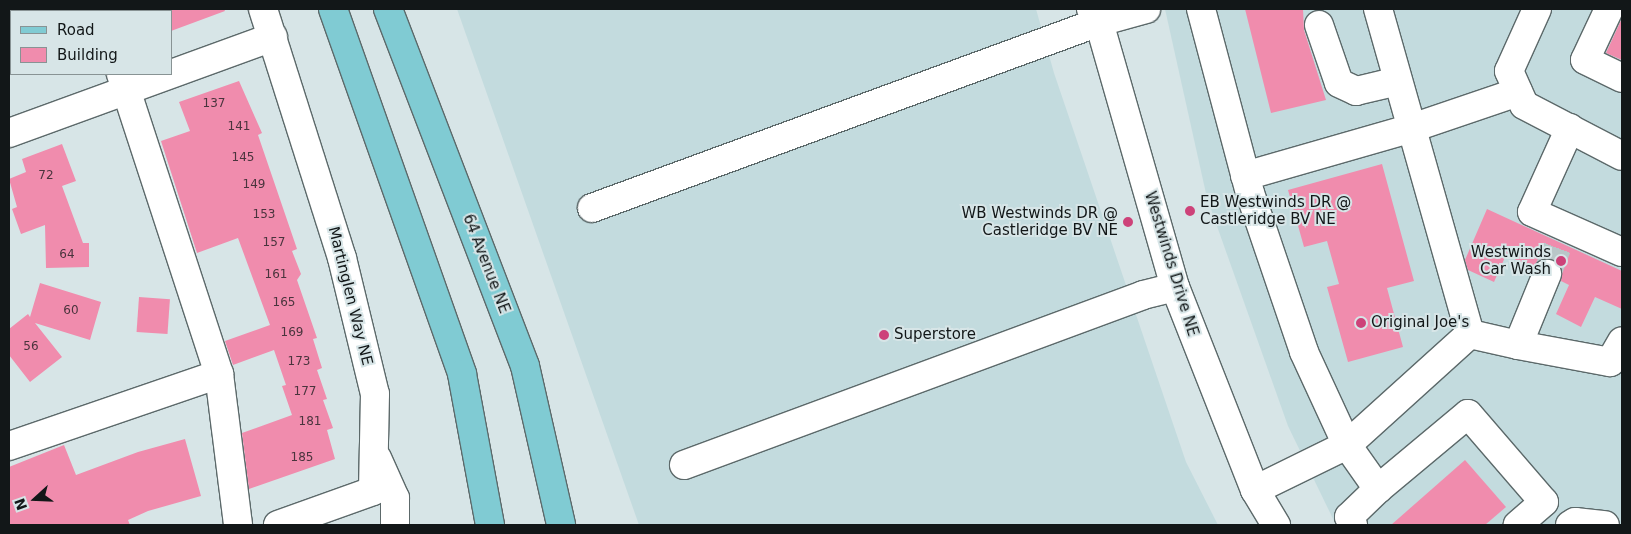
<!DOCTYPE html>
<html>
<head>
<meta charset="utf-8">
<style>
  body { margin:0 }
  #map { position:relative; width:1631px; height:534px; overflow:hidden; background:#d7e5e7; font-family:"DejaVu Sans",sans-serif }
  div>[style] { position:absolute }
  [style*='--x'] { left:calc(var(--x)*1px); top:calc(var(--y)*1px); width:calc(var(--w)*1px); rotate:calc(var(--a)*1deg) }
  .built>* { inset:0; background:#c3dbde }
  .building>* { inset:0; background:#f08cad; transform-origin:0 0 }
  .minor-tunnel>* { height:28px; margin-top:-14px; transform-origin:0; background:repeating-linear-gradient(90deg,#b9c6c8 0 28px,transparent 0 42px) }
  .roads { filter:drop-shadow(1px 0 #5c696a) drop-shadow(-1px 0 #5c696a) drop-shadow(0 1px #5c696a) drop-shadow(0 -1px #5c696a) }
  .minor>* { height:28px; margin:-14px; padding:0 14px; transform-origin:14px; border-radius:14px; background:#fff }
  .major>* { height:28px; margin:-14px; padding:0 14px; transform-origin:14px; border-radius:14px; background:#80cbd3 }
  .dots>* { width:14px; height:14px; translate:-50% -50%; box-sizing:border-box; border:2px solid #d7e5e7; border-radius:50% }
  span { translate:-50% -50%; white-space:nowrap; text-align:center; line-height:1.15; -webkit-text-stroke:4px #d7e5e7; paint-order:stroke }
  .number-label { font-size:12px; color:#4a343d }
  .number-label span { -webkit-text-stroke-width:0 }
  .poi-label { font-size:15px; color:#121718 }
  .left { translate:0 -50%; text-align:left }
  .right { translate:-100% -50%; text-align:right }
  .street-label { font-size:15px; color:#121718 }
  .frame { position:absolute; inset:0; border:10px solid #121718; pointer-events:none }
  .legend { position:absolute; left:10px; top:10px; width:162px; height:65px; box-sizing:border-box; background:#d7e5e7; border:1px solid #889394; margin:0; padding:6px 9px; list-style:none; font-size:15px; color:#121718 }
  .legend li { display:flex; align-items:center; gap:10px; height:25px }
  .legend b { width:25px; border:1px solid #889394 }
  .north { position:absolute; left:10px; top:474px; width:50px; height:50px; -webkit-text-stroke:4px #d7e5e7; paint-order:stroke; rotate:250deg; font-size:14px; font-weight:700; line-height:20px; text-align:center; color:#121718 }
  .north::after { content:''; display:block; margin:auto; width:18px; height:22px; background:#121718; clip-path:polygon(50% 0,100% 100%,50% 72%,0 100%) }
</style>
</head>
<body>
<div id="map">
  <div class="built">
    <i style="clip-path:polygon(457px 9px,1036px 9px,1054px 73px,1186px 462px,1218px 525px,639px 525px)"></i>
    <i style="clip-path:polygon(1165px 9px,1622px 9px,1622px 525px,1336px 525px,1288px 426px,1207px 198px)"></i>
  </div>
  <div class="building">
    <i style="clip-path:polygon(171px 9px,224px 9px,225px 11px,171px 31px)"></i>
    <i style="clip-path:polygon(1245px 9px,1303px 9px,1304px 30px,1326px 100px,1271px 113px)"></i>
    <i style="clip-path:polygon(1622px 18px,1622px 60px,1606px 53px)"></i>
    <i style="clip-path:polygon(239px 81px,262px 133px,258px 135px,297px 249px,292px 251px,301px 274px,297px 280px,317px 338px,313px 339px,322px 368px,317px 370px,327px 399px,323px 400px,333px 428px,327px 430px,335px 459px,249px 489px,242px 433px,292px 415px,282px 386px,286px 385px,274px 350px,233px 365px,225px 341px,270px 325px,238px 238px,197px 253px,161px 141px,190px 131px,179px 102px)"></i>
    <i style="clip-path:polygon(62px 144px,76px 181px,62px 186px,83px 243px,89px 243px,89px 267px,46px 268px,45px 225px,21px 234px,12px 209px,17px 207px,9px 179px,26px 172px,22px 159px)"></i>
    <i style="clip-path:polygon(1382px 164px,1414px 281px,1387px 288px,1403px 347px,1348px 362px,1327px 287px,1339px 284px,1327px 241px,1304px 247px,1288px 190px)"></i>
    <i style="clip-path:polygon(1487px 209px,1622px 271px,1622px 309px,1595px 297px,1581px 327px,1556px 314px,1569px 285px,1561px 281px,1562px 271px,1552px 259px,1544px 259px,1533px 268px,1506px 255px,1494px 282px,1468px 270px,1465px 260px)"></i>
    <i style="clip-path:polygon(40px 283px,101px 302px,90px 340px,35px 323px,62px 357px,30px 382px,9px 355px,9px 329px,28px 314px,30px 317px)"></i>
    <i style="left:139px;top:297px;width:31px;height:35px;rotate:4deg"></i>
    <i style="clip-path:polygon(185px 439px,201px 496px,148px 511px,128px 520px,130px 525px,9px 525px,9px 467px,64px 445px,76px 475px,138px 452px)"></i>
    <i style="clip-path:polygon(1465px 460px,1506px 507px,1485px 525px,1391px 525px)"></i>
  </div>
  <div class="minor-tunnel">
    <i style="--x:1547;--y:274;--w:34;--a:-69"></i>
  </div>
  <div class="roads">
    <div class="minor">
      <i style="--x:97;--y:9;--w:2;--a:63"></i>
      <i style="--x:263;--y:9;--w:261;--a:72.4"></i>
      <i style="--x:342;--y:258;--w:140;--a:76.4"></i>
      <i style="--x:375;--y:394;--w:97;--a:91.2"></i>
      <i style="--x:373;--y:491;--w:101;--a:160.3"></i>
      <i style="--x:1091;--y:9;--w:15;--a:58"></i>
      <i style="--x:1099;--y:22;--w:276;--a:74"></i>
      <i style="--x:1175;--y:287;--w:218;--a:68.5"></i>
      <i style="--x:1255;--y:490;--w:41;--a:59"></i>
      <i style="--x:1201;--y:9;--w:190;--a:75.1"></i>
      <i style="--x:1250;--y:193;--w:168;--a:71.2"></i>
      <i style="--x:1304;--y:352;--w:102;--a:65.2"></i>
      <i style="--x:1347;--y:445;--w:166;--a:-42.1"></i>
      <i style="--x:1470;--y:334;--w:338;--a:-105.8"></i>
      <i style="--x:1537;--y:9;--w:68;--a:114.3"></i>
      <i style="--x:1509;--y:71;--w:37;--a:66"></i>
      <i style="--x:1524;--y:105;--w:110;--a:27.5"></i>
      <i style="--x:1609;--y:9;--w:56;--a:115.2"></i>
      <i style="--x:1585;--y:60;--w:41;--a:25.9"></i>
      <i style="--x:1319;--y:25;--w:61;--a:71"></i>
      <i style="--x:1339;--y:83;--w:19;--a:25"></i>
      <i style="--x:1356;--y:91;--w:43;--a:-13.4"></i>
      <i style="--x:1570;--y:128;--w:92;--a:114.3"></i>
      <i style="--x:1532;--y:212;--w:98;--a:24"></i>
      <i style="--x:9;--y:133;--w:281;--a:-20"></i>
      <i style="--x:1245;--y:176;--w:174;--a:-16"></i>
      <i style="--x:1412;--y:128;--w:112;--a:-18.8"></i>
      <i style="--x:592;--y:208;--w:540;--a:-20.15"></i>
      <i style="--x:1099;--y:22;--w:49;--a:-15.5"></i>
      <i style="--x:1470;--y:334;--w:49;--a:12.9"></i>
      <i style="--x:1518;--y:345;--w:77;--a:-67.8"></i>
      <i style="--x:1518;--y:345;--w:94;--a:10.5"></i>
      <i style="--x:1610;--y:362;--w:24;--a:-60"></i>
      <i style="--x:219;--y:374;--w:152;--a:82.8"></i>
      <i style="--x:9;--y:446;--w:222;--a:-18.9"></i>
      <i style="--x:219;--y:374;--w:316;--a:-108.1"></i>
      <i style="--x:377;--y:458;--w:44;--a:65.8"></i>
      <i style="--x:395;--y:498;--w:27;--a:90"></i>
      <i style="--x:684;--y:465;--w:489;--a:-20.3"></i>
      <i style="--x:1143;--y:295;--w:33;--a:-14"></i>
      <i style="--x:1378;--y:489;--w:117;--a:-39.8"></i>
      <i style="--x:1468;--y:414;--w:116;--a:49.2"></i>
      <i style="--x:1544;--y:502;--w:35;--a:139"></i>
      <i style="--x:1255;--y:490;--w:102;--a:-26.1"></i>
      <i style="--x:1347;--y:445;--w:54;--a:54.8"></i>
      <i style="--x:1378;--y:489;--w:40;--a:136"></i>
      <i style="--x:1349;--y:517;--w:9;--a:63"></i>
      <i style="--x:1570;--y:525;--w:6;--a:-31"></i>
      <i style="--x:1575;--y:522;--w:30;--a:6"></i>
    </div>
    <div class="major">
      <i style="--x:333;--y:9;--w:387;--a:70.5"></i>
      <i style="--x:462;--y:374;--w:154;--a:79.5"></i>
      <i style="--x:388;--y:9;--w:382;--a:69"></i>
      <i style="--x:525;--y:366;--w:163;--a:77.2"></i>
    </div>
  </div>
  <div class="dots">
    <i style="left:1190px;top:211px;background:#cd4279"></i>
    <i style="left:1128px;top:222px;background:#cd4279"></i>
    <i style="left:1561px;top:261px;background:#cd4279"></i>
    <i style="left:1361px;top:323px;background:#cd4279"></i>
    <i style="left:884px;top:335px;background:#cd4279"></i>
  </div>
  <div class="number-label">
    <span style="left:214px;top:104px">137</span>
    <span style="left:239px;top:127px">141</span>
    <span style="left:243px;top:158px">145</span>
    <span style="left:46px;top:176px">72</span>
    <span style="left:254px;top:185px">149</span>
    <span style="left:264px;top:215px">153</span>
    <span style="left:274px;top:243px">157</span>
    <span style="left:67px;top:255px">64</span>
    <span style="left:276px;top:275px">161</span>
    <span style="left:284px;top:303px">165</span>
    <span style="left:71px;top:311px">60</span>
    <span style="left:292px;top:333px">169</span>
    <span style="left:31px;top:347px">56</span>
    <span style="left:299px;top:362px">173</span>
    <span style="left:305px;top:392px">177</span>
    <span style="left:310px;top:422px">181</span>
    <span style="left:302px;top:458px">185</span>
  </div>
  <div class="poi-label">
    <span class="left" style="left:1200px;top:211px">EB Westwinds DR @<br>Castleridge BV NE</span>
    <span class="right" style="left:1118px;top:222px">WB Westwinds DR @<br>Castleridge BV NE</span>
    <span class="right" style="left:1551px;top:261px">Westwinds<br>Car Wash</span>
    <span class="left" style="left:1371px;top:323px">Original Joe's</span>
    <span class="left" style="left:894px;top:335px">Superstore</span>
  </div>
  <div class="street-label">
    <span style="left:486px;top:264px;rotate:69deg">64 Avenue NE</span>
    <span style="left:1171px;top:264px;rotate:73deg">Westwinds Drive NE</span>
    <span style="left:350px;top:296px;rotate:76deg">Martinglen Way NE</span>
  </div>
  <div class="frame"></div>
  <ul class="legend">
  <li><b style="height:6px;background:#80cbd3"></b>Road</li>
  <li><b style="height:14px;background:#f08cad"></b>Building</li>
  </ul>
  <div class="north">N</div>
</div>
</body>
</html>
